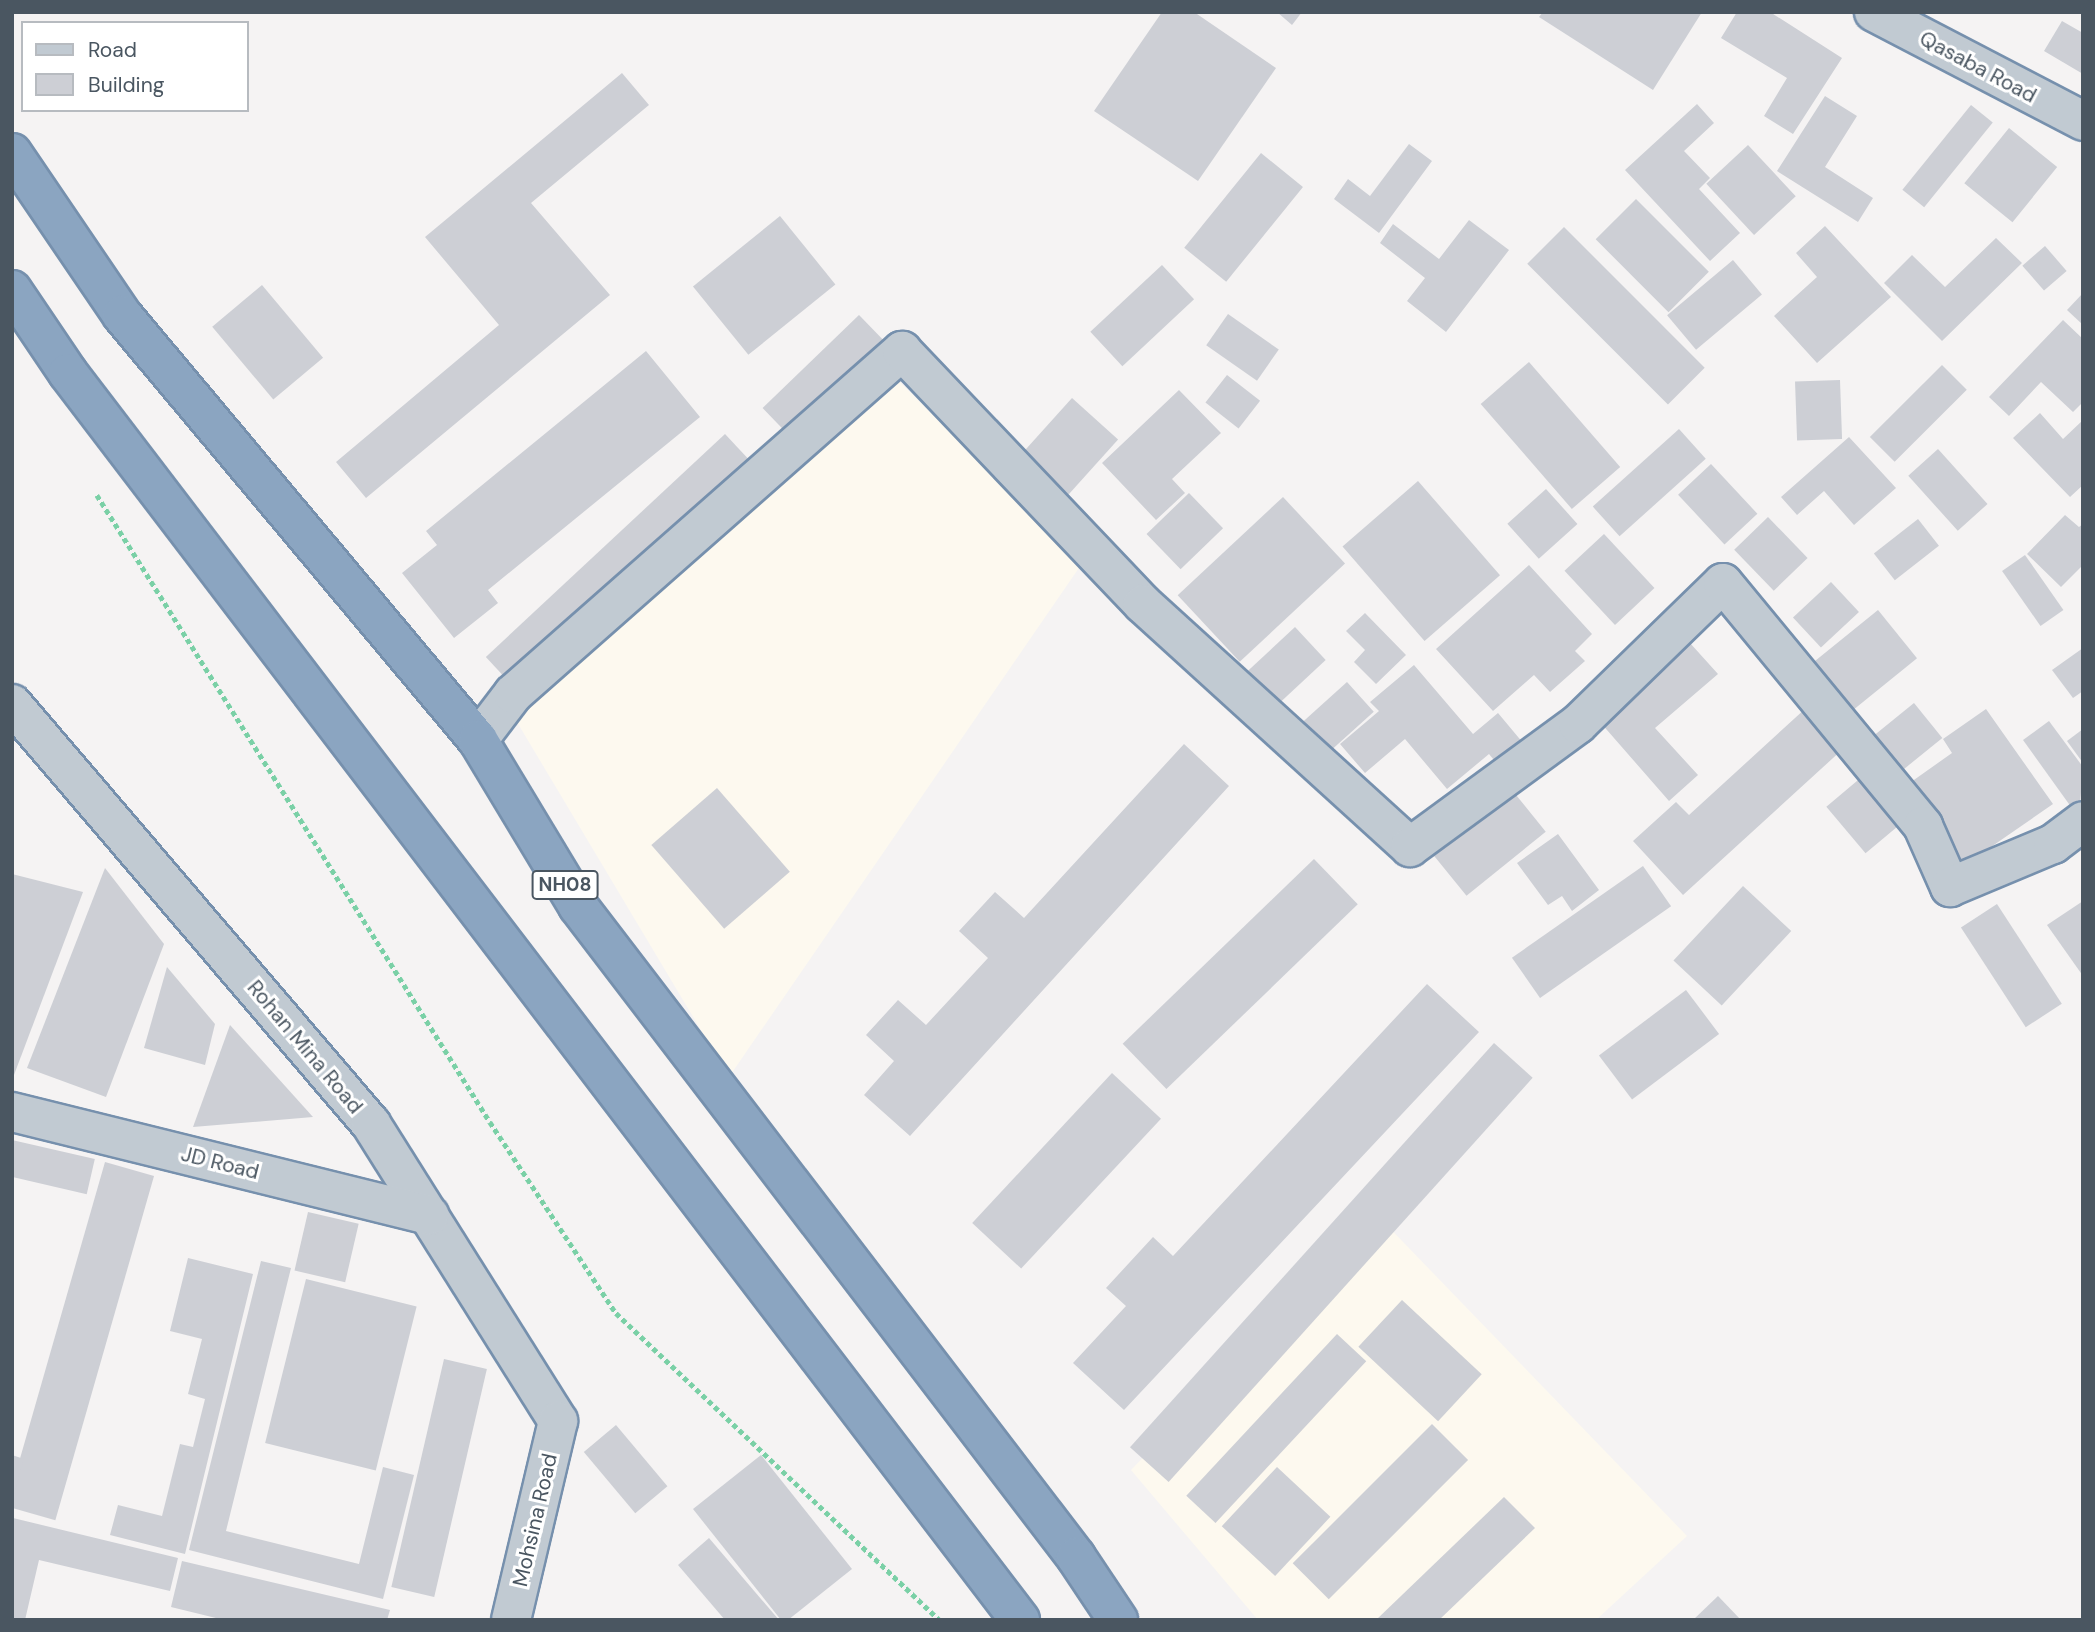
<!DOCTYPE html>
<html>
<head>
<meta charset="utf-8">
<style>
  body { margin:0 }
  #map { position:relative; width:2095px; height:1632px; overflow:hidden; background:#f5f3f3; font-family:"DM Sans",sans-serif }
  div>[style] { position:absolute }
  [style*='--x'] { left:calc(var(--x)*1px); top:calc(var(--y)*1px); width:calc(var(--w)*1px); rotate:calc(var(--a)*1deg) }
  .commercial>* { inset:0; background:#fdf9ef }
  .building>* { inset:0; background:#cdcfd5; transform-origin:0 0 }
  .path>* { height:4.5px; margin-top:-2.25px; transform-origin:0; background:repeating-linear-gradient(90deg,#7ad0a6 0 5px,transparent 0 8.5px) }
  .roads { filter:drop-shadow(2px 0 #7690ad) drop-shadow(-2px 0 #7690ad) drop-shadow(0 2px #7690ad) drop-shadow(0 -2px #7690ad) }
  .street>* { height:38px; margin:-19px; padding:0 19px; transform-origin:19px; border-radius:19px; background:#c1cad2 }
  .highway>* { height:38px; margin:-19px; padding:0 19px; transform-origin:19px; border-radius:19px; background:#8ba5c1 }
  span { translate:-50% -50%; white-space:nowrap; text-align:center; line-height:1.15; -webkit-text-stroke:6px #fff; paint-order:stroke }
  .shield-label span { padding:2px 5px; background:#fff; border:2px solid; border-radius:5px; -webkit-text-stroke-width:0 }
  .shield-label { font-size:19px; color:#4a5661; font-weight:700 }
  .street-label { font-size:21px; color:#4a5661 }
  .frame { position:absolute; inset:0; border:14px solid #4a5661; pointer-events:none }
  .legend { position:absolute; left:21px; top:21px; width:228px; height:91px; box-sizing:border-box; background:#fff; border:2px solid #b7bbc0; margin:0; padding:9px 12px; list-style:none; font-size:21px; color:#4a5661 }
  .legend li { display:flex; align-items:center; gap:14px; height:35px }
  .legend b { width:35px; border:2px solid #b7bbc0 }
</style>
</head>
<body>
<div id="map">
  <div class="commercial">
    <i style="clip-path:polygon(872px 355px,1083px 562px,729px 1077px,511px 712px)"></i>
    <i style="clip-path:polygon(1377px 1215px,1687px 1536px,1596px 1620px,1258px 1620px,1131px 1470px)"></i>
  </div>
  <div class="building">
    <i style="clip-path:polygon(1162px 12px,1194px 12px,1276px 68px,1198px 181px,1094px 111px)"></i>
    <i style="clip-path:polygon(1277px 12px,1302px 12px,1292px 25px)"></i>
    <i style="clip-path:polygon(1543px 12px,1702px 12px,1653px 90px,1539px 17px)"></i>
    <i style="clip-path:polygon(1737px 12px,1770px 12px,1842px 58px,1793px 134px,1764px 116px,1787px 78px,1721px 38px)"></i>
    <i style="clip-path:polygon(2062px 21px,2083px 33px,2083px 74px,2044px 51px)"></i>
    <i style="clip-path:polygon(622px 73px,649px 105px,531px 203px,610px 295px,366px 498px,336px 462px,499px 325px,425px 237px)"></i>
    <i style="clip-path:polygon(1825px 96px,1857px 116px,1825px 167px,1873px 198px,1858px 222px,1777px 171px)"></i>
    <i style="clip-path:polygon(1697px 104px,1714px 123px,1684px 151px,1710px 178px,1699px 189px,1740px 233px,1710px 261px,1625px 170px)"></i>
    <i style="left:1971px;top:105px;width:28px;height:109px;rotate:39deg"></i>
    <i style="left:2009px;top:128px;width:62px;height:71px;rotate:39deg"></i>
    <i style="clip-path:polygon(1409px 144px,1432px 161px,1379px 233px,1334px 199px,1348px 179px,1370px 196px)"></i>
    <i style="left:1748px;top:145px;width:70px;height:57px;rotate:47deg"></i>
    <i style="left:1261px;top:153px;width:54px;height:122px;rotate:39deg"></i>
    <i style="left:1636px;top:199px;width:103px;height:57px;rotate:45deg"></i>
    <i style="left:780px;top:216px;width:88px;height:112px;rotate:51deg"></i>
    <i style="clip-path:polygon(1469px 220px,1509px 250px,1446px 332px,1407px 301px,1425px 278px,1380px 243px,1393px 224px,1439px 259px)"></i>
    <i style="clip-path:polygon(1825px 226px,1891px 297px,1817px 363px,1774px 316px,1817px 277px,1796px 253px)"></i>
    <i style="left:1564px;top:227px;width:199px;height:52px;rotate:45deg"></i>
    <i style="clip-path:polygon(1996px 238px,2022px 263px,1942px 341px,1884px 283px,1912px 255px,1945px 287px)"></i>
    <i style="left:2045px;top:246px;width:33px;height:30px;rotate:49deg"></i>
    <i style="left:1733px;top:260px;width:45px;height:86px;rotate:50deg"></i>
    <i style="left:1162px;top:265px;width:47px;height:98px;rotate:47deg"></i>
    <i style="left:262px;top:285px;width:95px;height:65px;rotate:50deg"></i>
    <i style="clip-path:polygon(2083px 293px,2083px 325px,2067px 310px)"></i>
    <i style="left:1228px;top:314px;width:62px;height:38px;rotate:35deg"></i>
    <i style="left:859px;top:315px;width:45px;height:134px;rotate:46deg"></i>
    <i style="clip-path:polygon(2063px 320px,2083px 339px,2083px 402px,2073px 412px,2041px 382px,2009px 416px,1989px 397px)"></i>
    <i style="clip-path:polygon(646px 351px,700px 417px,488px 590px,498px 603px,454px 638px,402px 573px,437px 545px,426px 531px)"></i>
    <i style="left:1529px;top:362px;width:139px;height:64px;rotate:49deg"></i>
    <i style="left:1942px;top:365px;width:35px;height:102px;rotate:45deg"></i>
    <i style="left:1227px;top:375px;width:42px;height:35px;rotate:38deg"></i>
    <i style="left:1840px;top:380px;width:59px;height:45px;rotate:88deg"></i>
    <i style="clip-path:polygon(1179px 390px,1221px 433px,1172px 479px,1185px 493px,1156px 520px,1102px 463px)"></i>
    <i style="left:1072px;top:398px;width:62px;height:74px;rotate:42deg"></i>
    <i style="clip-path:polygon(2040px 413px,2063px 439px,2083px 420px,2083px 485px,2070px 497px,2013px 438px)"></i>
    <i style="left:1679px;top:429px;width:40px;height:116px;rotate:48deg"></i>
    <i style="left:725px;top:434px;width:49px;height:327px;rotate:47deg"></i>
    <i style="clip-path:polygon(1849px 437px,1896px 488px,1854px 525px,1824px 491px,1797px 515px,1781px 497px)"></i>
    <i style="left:1938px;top:449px;width:74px;height:40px;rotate:48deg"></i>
    <i style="left:1711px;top:464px;width:68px;height:45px;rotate:47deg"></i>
    <i style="left:1418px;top:481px;width:125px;height:100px;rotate:49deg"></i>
    <i style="left:1546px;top:489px;width:47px;height:52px;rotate:48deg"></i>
    <i style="left:1189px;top:493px;width:49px;height:59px;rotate:46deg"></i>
    <i style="left:1283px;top:497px;width:91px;height:144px;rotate:47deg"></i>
    <i style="clip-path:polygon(2065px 515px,2079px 527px,2083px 524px,2083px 565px,2061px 587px,2027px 554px)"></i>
    <i style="left:1768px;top:517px;width:57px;height:47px;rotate:46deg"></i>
    <i style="left:1918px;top:519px;width:34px;height:56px;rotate:52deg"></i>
    <i style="left:1604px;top:534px;width:74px;height:54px;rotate:47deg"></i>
    <i style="left:2025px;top:555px;width:67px;height:28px;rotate:55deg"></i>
    <i style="clip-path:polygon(1529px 565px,1592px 634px,1575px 651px,1585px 661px,1550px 692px,1534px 675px,1493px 711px,1436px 649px)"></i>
    <i style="left:1831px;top:582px;width:41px;height:52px;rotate:47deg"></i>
    <i style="left:1878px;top:610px;width:62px;height:89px;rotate:51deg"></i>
    <i style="clip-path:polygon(1365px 613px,1406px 655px,1376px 684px,1354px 662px,1365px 650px,1346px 631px)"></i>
    <i style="left:1295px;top:627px;width:45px;height:72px;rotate:47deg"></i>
    <i style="clip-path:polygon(1690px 643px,1718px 674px,1655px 728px,1698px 775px,1669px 801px,1600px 722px)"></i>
    <i style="clip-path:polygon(2083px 648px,2083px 691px,2073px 698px,2052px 670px)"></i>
    <i style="clip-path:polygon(1414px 665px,1473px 734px,1498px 713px,1529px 750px,1503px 771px,1489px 754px,1447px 789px,1405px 739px,1365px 773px,1340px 744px,1379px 711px,1370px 702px)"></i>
    <i style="left:1347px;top:682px;width:40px;height:66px;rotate:48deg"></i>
    <i style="left:1914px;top:703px;width:45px;height:67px;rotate:51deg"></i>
    <i style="clip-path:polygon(1806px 708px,1844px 748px,1683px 895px,1633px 841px,1676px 802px,1689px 815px)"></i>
    <i style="clip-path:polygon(1986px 709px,2053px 804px,1962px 867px,1904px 787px,1952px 753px,1943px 739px)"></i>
    <i style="clip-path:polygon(2049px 721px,2083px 767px,2079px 818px,2023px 740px)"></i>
    <i style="clip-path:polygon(2083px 729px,2083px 763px,2067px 741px)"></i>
    <i style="clip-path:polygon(1184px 744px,1229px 786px,910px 1136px,864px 1095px,894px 1061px,866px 1035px,898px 1000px,926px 1025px,988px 958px,959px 931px,995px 892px,1024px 918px)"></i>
    <i style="left:1870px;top:770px;width:61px;height:57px;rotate:50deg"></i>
    <i style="left:1508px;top:785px;width:60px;height:102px;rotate:51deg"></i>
    <i style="left:717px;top:788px;width:111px;height:87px;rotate:49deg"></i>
    <i style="clip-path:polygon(1558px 834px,1599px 890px,1572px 911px,1562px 896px,1548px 905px,1517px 863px)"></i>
    <i style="left:1314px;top:859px;width:63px;height:266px;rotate:46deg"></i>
    <i style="left:1643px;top:866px;width:49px;height:160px;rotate:55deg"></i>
    <i style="clip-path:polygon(105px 868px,164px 944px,106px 1097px,27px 1068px)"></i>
    <i style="clip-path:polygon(12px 874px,83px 892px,14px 1075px,12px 1074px)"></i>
    <i style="left:1743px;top:886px;width:66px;height:102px;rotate:43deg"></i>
    <i style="clip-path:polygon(2083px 901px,2083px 976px,2047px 925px)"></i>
    <i style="left:1997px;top:904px;width:119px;height:43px;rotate:57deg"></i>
    <i style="clip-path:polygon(167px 967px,215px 1024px,205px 1065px,144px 1048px)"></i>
    <i style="clip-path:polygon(1427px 984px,1479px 1032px,1124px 1410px,1073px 1363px,1126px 1306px,1106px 1288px,1153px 1237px,1173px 1256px)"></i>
    <i style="left:1686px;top:990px;width:55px;height:109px;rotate:53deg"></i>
    <i style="clip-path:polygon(230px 1025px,313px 1117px,193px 1127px)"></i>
    <i style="left:1494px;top:1043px;width:52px;height:544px;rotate:42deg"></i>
    <i style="left:1112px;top:1073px;width:67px;height:205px;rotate:43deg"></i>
    <i style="left:12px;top:1140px;width:85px;height:36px;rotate:13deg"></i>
    <i style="left:105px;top:1162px;width:51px;height:358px;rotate:16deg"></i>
    <i style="left:308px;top:1212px;width:52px;height:60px;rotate:13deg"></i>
    <i style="clip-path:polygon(188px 1258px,253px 1274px,185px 1554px,110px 1535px,118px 1505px,162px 1516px,180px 1444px,193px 1447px,205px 1399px,188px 1394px,202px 1339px,170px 1331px)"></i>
    <i style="clip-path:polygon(261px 1261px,291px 1268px,226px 1531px,359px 1564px,383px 1467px,414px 1475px,383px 1599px,189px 1550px)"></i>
    <i style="left:306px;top:1279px;width:114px;height:169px;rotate:14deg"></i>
    <i style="left:1402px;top:1300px;width:109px;height:64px;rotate:43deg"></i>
    <i style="left:1337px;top:1334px;width:40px;height:221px;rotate:43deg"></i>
    <i style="left:444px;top:1359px;width:44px;height:234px;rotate:13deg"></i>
    <i style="left:1432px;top:1424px;width:51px;height:197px;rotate:45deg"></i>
    <i style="left:616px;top:1425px;width:80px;height:42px;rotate:50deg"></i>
    <i style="clip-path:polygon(12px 1455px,24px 1459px,13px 1497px,12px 1497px)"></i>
    <i style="clip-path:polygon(761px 1455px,852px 1569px,788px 1620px,781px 1620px,693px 1509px)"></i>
    <i style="left:1277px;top:1467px;width:73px;height:81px;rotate:43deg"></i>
    <i style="clip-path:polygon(1504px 1497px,1535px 1528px,1439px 1620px,1376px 1620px)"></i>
    <i style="clip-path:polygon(13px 1518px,178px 1558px,170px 1591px,39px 1560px,25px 1620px,12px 1620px)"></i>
    <i style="clip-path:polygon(709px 1538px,779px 1620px,725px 1620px,678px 1565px)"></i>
    <i style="clip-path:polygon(182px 1561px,390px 1610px,387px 1620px,224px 1620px,171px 1607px)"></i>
    <i style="clip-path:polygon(1718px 1596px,1741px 1620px,1693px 1620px)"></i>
  </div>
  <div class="path">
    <i style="--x:97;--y:495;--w:740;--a:57.92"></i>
    <i style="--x:490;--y:1122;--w:229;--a:56.6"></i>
    <i style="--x:616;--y:1313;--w:446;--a:43.5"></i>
  </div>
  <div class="roads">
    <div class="street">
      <i style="--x:1874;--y:12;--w:236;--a:27.5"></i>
      <i style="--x:12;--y:704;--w:553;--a:49.48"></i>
      <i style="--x:371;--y:1124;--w:351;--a:57.8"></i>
      <i style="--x:558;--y:1421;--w:204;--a:103.3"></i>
      <i style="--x:478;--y:740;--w:58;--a:-52.7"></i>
      <i style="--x:513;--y:694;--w:519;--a:-41.4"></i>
      <i style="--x:902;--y:351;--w:349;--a:46.4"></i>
      <i style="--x:1143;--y:604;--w:361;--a:42.3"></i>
      <i style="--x:1410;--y:847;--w:208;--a:-36.2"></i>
      <i style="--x:1578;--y:724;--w:202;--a:-44.2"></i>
      <i style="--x:1723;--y:583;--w:315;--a:50.5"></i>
      <i style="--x:1923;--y:826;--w:67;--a:66.1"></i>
      <i style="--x:1950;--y:887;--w:112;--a:-22.7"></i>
      <i style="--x:2053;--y:844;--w:38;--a:-37"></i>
      <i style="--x:12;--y:1112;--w:430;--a:13.9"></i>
    </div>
    <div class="highway">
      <i style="--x:12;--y:153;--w:196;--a:55.8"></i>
      <i style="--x:122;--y:315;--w:554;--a:50.05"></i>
      <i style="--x:478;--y:740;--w:194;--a:58.9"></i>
      <i style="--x:578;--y:906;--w:820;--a:52.58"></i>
      <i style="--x:1076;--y:1557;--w:76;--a:56.3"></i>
      <i style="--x:12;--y:290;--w:100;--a:56"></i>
      <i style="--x:68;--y:373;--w:1569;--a:52.64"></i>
    </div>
  </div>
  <div class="shield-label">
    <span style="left:565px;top:885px">NH08</span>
  </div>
  <div class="street-label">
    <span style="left:1978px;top:67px;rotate:28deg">Qasaba Road</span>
    <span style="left:305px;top:1047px;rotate:50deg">Rohan Mina Road</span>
    <span style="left:220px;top:1163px;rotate:14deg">JD Road</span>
    <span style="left:535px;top:1520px;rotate:-77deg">Mohsina Road</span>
  </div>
  <div class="frame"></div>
  <ul class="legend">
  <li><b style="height:9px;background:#c1cad2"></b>Road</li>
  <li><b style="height:19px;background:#cdcfd5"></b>Building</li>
  </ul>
</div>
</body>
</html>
